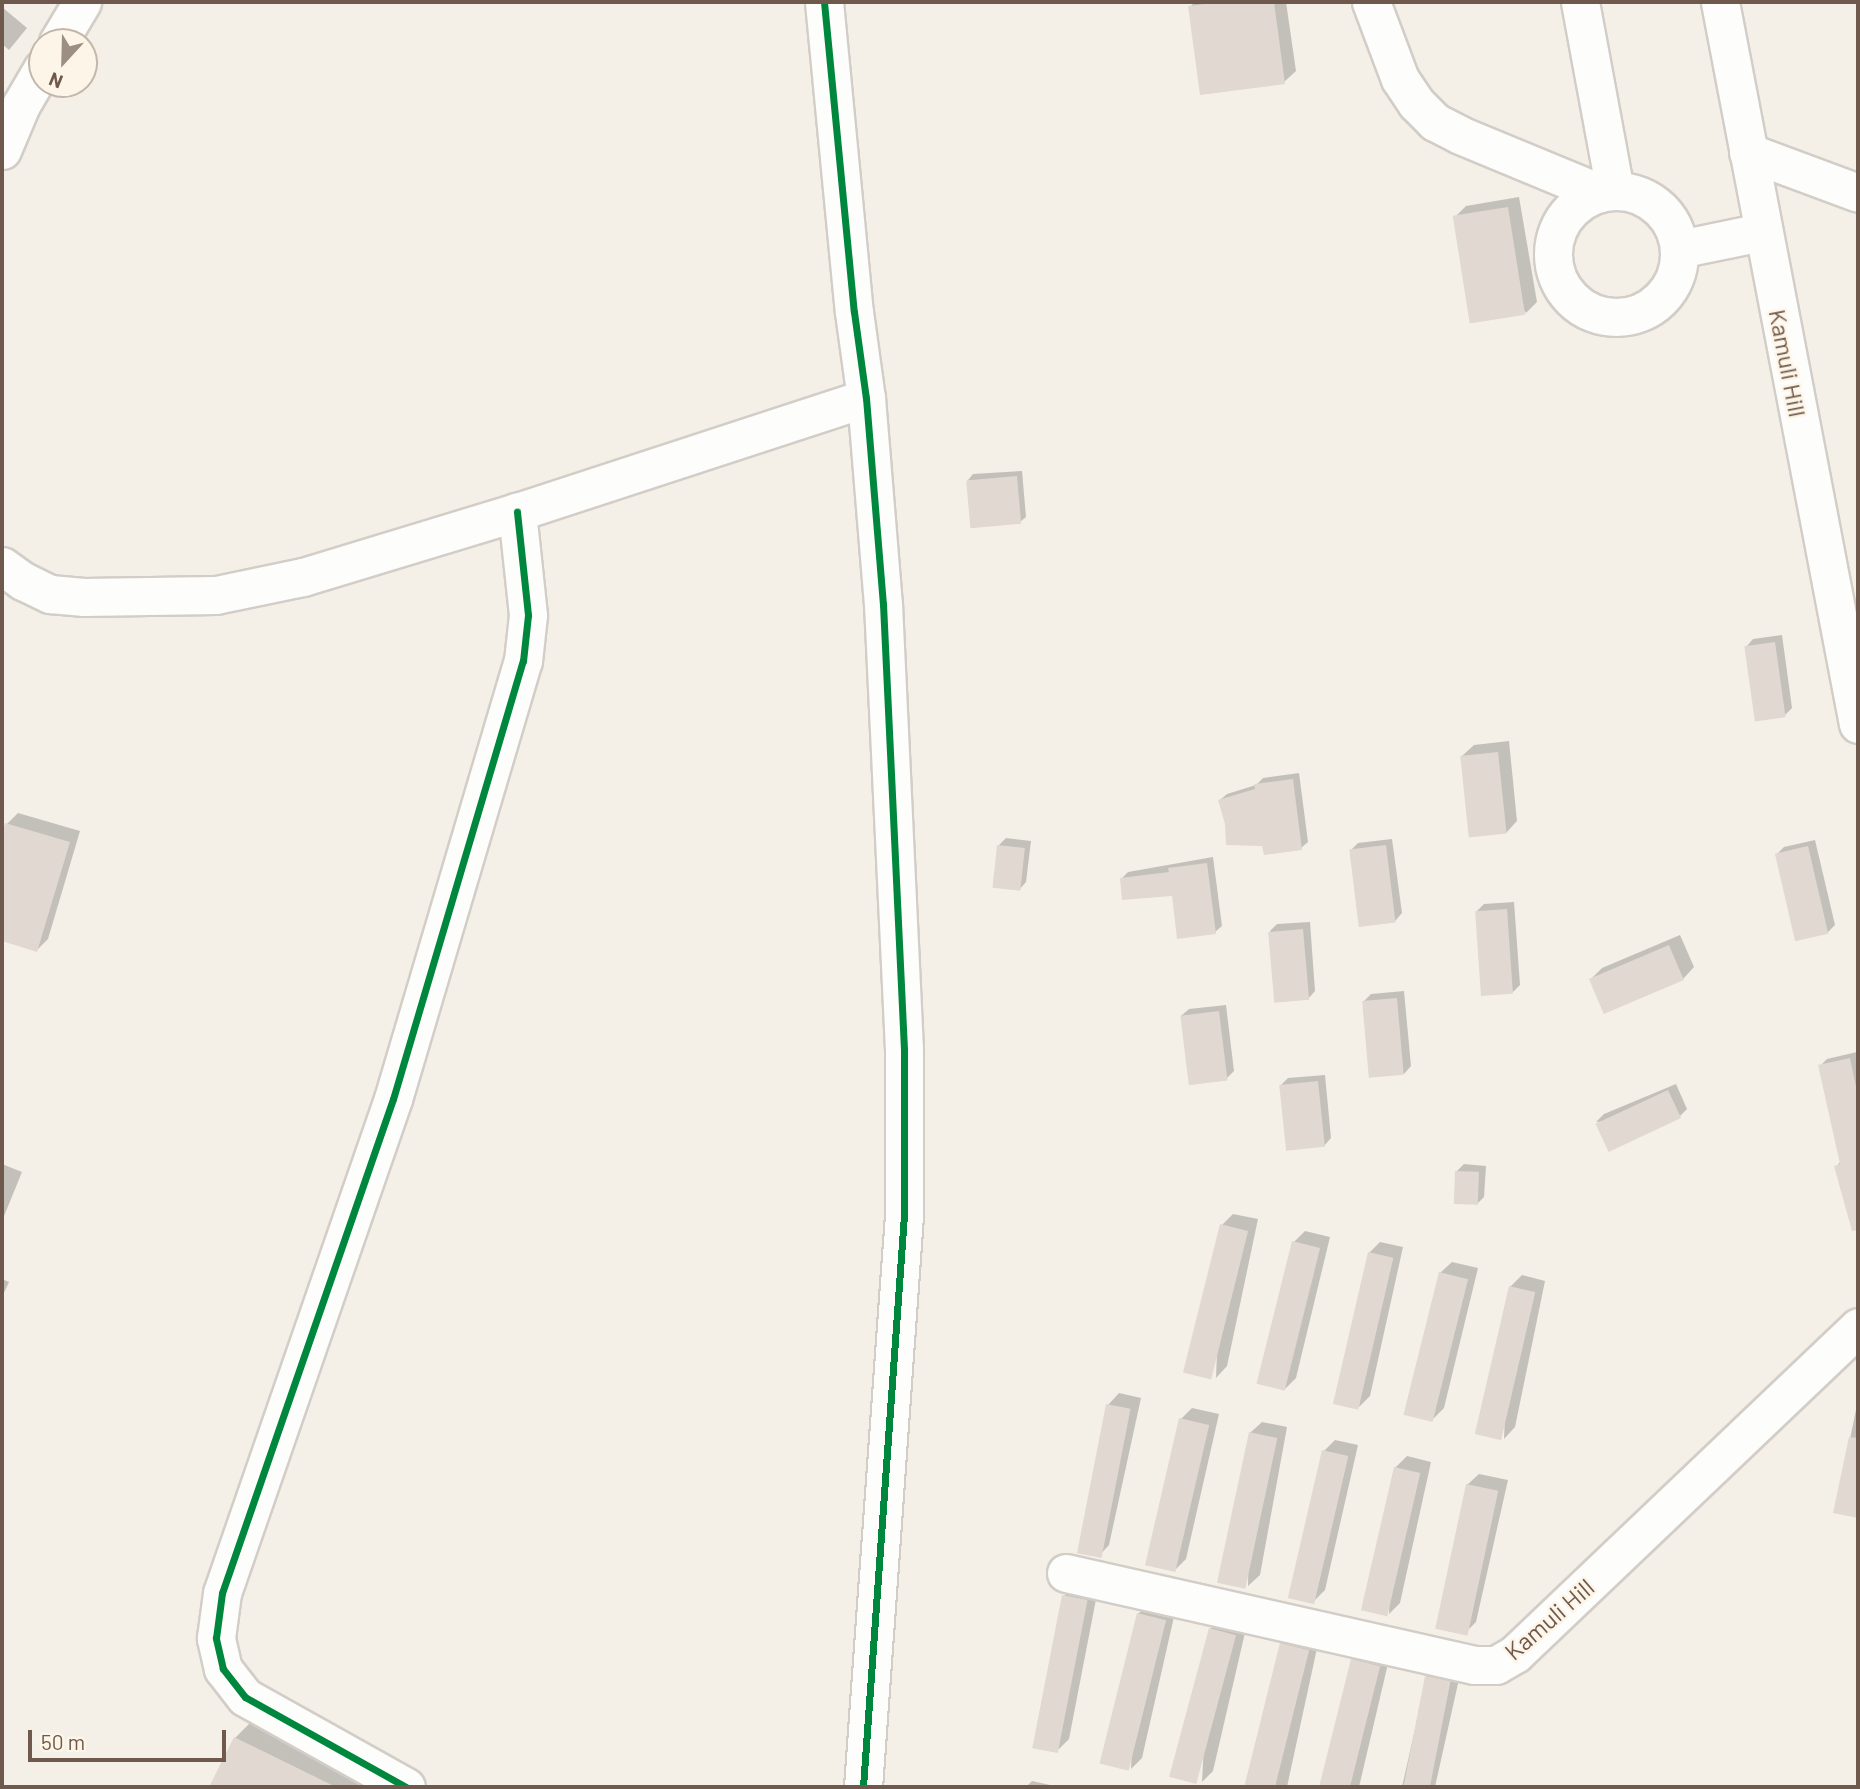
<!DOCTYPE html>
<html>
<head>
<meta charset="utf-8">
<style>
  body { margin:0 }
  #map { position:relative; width:1860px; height:1789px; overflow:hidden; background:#f4f0e8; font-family:Barlow,sans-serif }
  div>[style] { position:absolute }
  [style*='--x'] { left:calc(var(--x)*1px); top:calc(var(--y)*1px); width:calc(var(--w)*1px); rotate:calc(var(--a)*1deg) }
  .shadow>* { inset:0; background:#0003 }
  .building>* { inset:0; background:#e0d8d1; transform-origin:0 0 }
  .roads { filter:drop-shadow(2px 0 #d3cdc7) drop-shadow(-2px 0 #d3cdc7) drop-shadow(0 2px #d3cdc7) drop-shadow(0 -2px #d3cdc7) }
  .minor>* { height:37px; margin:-18.5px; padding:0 18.5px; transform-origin:18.5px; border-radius:18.5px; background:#fdfdfc }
  .minor>.ring { margin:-18.5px; padding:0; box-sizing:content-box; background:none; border:37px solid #fdfdfc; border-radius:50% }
  .cycleway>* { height:7px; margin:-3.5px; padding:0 3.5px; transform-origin:3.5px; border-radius:3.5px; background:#00873e }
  span { translate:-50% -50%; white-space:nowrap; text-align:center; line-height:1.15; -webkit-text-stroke:5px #fdf5e8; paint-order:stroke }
  .street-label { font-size:24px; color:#6e594c }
  .frame { position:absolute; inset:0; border:4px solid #6e594c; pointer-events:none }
  .north { position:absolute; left:28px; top:28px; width:70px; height:70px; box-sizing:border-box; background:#fdf5e8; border:2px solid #c4b7aa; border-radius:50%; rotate:202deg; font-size:19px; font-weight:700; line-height:28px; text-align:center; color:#6e594c }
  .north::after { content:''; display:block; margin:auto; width:24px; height:32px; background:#9d8e83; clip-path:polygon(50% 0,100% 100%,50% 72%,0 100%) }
  .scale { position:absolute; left:28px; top:1730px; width:198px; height:32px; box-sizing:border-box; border:4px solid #6e594c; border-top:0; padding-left:9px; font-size:21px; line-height:24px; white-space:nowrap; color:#6e594c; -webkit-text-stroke:5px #fdf5e8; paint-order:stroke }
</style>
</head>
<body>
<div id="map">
  <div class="shadow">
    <i style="clip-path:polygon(1195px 2px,1286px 2px,1296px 71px,1284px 82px,1190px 7px)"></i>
    <i style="clip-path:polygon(2px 7px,27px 28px,9px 50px,2px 44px)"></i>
    <i style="clip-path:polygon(1519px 197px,1537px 302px,1526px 313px,1455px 217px,1466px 206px)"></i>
    <i style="clip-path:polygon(1022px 471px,1026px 517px,1020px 522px,968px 480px,973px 474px)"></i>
    <i style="clip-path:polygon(1782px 635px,1792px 708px,1785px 715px,1746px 647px,1753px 639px)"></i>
    <i style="clip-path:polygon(1509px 741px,1517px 821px,1506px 833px,1462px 756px,1474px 745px)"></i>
    <i style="clip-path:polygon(1299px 773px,1308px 842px,1301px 848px,1264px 844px,1227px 824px,1220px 800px,1227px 794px,1256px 785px,1263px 778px)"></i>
    <i style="clip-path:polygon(18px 813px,80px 831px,48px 939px,37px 950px,2px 940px,2px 841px,7px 824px)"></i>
    <i style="clip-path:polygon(1006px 838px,1031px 841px,1026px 882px,1019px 890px,999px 845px)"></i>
    <i style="clip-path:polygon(1392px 839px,1402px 913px,1395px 921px,1351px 850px,1358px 843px)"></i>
    <i style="clip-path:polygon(1815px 840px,1835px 925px,1827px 933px,1777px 854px,1784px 847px)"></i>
    <i style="clip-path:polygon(1213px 857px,1222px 926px,1215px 932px,1173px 894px,1121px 879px,1128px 872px)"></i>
    <i style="clip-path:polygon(1514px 902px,1520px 985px,1513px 992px,1477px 911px,1484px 904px)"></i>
    <i style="clip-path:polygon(1310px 922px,1315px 991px,1308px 999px,1270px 931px,1277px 924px)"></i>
    <i style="clip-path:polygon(1680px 935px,1694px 967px,1683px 979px,1591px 979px,1602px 968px)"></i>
    <i style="clip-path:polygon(1404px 991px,1411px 1066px,1404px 1074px,1364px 1001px,1371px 994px)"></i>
    <i style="clip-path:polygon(1226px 1005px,1234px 1071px,1227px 1078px,1181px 1016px,1189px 1009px)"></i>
    <i style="clip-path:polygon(1857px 1052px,1858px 1203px,1847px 1206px,1836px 1167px,1841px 1161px,1820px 1066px,1827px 1059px)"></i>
    <i style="clip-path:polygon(1325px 1075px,1331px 1138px,1324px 1146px,1280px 1086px,1288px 1078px)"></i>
    <i style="clip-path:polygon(1676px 1084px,1687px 1109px,1680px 1116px,1596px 1122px,1604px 1114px)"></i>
    <i style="clip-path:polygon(2px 1164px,22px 1172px,2px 1221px)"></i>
    <i style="clip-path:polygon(1464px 1164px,1486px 1166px,1484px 1197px,1476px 1205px,1456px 1172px)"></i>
    <i style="clip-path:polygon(1233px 1214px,1258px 1219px,1227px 1366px,1216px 1378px,1222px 1225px)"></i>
    <i style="clip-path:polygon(1305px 1231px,1330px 1237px,1296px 1378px,1285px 1389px,1294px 1242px)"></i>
    <i style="clip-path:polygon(1380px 1242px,1403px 1247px,1370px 1396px,1359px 1407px,1369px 1253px)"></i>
    <i style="clip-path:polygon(1452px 1262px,1478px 1268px,1444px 1408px,1432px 1420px,1440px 1273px)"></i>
    <i style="clip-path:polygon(1522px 1275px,1545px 1281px,1515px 1427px,1504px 1439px,1510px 1287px)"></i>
    <i style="clip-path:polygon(2px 1279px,9px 1282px,2px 1297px)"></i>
    <i style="clip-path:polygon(1119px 1393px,1141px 1398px,1109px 1545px,1098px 1557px,1108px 1405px)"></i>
    <i style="clip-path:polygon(1858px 1400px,1858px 1517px,1835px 1512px)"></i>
    <i style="clip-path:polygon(1192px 1408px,1219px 1414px,1186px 1559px,1174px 1571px,1181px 1419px)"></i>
    <i style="clip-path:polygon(1262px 1422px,1287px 1427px,1260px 1575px,1248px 1586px,1250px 1433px)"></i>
    <i style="clip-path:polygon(1335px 1440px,1358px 1445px,1325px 1590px,1314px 1601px,1324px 1451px)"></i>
    <i style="clip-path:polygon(1407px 1456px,1431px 1462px,1400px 1603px,1389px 1614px,1395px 1468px)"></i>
    <i style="clip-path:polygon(1479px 1474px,1508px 1480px,1476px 1622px,1465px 1633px,1467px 1485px)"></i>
    <i style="clip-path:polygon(1075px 1585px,1098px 1589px,1069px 1739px,1057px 1751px,1064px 1596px)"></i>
    <i style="clip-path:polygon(1150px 1602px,1176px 1608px,1142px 1758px,1131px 1769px,1138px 1614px)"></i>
    <i style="clip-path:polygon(1221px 1618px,1247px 1624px,1213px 1771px,1202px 1782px,1210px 1629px)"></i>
    <i style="clip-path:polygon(1293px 1633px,1319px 1639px,1287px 1787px,1250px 1787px,1281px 1644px)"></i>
    <i style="clip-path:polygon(1364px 1648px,1390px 1655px,1359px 1787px,1324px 1787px,1352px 1660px)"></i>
    <i style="clip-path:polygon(1438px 1665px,1461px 1670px,1435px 1787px,1402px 1787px,1427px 1676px)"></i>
    <i style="clip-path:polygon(250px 1723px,382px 1787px,222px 1787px,213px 1783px,235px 1738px)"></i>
    <i style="clip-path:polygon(1032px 1781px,1059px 1787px,1026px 1787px)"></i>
  </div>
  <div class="building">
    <i style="clip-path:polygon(1222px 2px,1274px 2px,1285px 84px,1200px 95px,1188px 6px)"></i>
    <i style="left:1508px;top:207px;width:109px;height:56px;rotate:81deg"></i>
    <i style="left:1017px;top:476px;width:48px;height:51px;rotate:85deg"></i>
    <i style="left:1775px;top:642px;width:76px;height:31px;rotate:82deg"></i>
    <i style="left:1498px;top:752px;width:82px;height:38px;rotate:84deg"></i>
    <i style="clip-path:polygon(1293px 779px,1302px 850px,1264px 855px,1262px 846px,1226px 845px,1225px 824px,1218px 800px,1255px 789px,1254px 784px)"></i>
    <i style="clip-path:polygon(5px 823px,70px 842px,37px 952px,2px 941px,2px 835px)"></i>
    <i style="left:997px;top:845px;width:28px;height:43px;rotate:6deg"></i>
    <i style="left:1386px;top:845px;width:78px;height:37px;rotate:83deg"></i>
    <i style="left:1808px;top:846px;width:90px;height:34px;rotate:77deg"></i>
    <i style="clip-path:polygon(1207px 863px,1216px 934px,1177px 939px,1172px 896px,1122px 900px,1120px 878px,1169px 872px,1168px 868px)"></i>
    <i style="left:1507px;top:909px;width:85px;height:32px;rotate:86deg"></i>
    <i style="left:1303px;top:929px;width:71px;height:35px;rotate:85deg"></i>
    <i style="left:1669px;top:945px;width:38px;height:87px;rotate:67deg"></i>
    <i style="left:1397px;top:998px;width:77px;height:35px;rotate:85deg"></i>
    <i style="left:1219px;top:1011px;width:70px;height:39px;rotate:83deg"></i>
    <i style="clip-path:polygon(1850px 1058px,1858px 1096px,1858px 1230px,1852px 1231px,1834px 1166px,1840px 1164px,1818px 1065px)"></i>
    <i style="left:1318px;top:1081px;width:66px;height:39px;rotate:84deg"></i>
    <i style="left:1668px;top:1090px;width:31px;height:80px;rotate:65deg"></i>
    <i style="left:1455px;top:1171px;width:24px;height:33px;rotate:2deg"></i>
    <i style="left:1220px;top:1224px;width:29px;height:153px;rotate:14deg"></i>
    <i style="left:1292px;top:1241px;width:29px;height:147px;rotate:14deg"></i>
    <i style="left:1368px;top:1252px;width:26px;height:156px;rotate:13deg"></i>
    <i style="left:1439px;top:1272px;width:30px;height:147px;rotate:14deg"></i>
    <i style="left:1509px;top:1286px;width:27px;height:152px;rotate:13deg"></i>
    <i style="left:1106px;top:1404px;width:25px;height:152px;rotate:11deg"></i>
    <i style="left:1179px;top:1418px;width:31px;height:151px;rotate:13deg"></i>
    <i style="left:1249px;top:1432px;width:29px;height:154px;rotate:12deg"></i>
    <i style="clip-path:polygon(1849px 1437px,1858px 1438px,1858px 1518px,1833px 1513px)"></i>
    <i style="left:1322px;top:1450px;width:27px;height:152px;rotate:13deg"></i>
    <i style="left:1394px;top:1467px;width:27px;height:147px;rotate:13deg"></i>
    <i style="left:1466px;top:1484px;width:33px;height:148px;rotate:12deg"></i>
    <i style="left:1062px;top:1595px;width:26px;height:156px;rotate:11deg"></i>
    <i style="left:1137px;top:1613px;width:30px;height:155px;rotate:14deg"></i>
    <i style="left:1209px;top:1628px;width:28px;height:154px;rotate:15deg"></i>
    <i style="left:1280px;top:1643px;width:30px;height:148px;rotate:14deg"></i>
    <i style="left:1351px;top:1659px;width:30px;height:131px;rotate:14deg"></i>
    <i style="left:1425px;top:1676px;width:26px;height:114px;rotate:11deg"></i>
    <i style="clip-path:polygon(234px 1737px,336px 1787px,209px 1787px)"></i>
  </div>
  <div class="roads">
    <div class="minor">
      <i style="--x:824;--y:2;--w:311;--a:84.5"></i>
      <i style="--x:854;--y:312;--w:87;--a:82.1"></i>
      <i style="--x:866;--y:398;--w:207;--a:85.3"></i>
      <i style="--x:883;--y:604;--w:445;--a:87.3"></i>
      <i style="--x:904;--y:1049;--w:166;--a:90"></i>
      <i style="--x:904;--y:1215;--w:573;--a:94.1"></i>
      <i style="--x:1371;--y:2;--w:82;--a:69.4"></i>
      <i style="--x:1400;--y:79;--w:29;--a:56"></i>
      <i style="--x:1416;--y:103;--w:27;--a:45"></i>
      <i style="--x:1435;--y:122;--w:28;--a:27"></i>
      <i style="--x:1460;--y:135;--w:152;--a:22.5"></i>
      <i style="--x:1580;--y:2;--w:191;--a:79.5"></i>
      <i style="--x:1720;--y:2;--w:735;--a:79.18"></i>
      <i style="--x:58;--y:42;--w:47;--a:-59"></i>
      <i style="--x:2;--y:150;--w:49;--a:-67.1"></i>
      <i style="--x:21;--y:105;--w:42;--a:-59.7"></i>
      <i style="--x:1748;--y:152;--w:117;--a:20.4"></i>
      <i class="ring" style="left:1553px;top:191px;width:89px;height:89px"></i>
      <i style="--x:1679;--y:249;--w:85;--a:-11.6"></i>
      <i style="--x:2;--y:566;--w:26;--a:36"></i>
      <i style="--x:23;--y:581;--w:30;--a:26"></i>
      <i style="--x:50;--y:594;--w:34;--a:5"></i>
      <i style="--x:84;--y:597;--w:132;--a:-0.9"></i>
      <i style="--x:216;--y:595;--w:89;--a:-11.7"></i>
      <i style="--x:303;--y:577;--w:224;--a:-16.9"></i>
      <i style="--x:517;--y:512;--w:367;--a:-18.1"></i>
      <i style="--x:1066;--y:1573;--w:418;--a:12.7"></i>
      <i style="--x:1474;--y:1665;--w:22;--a:0"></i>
      <i style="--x:1496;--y:1665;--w:22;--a:-30"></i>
      <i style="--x:1515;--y:1654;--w:474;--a:-43.6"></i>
      <i style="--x:406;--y:1787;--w:184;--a:-150.8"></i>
      <i style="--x:245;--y:1697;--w:36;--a:-128"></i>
      <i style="--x:223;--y:1669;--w:32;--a:-103"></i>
      <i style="--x:216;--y:1638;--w:45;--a:-82.4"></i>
      <i style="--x:222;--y:1593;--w:523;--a:-70.91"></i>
      <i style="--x:393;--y:1099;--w:457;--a:-73.5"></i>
      <i style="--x:523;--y:661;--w:46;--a:-83.8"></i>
      <i style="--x:528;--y:615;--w:104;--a:-96.1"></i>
    </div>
  </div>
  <div class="cycleway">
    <i style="--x:824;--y:2;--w:311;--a:84.5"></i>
    <i style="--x:854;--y:312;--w:87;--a:82.1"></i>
    <i style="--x:866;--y:398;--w:207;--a:85.3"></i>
    <i style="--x:883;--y:604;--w:445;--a:87.3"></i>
    <i style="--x:904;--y:1049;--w:166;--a:90"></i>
    <i style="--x:904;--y:1215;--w:573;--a:94.1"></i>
    <i style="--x:406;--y:1787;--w:184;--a:-150.8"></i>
    <i style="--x:245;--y:1697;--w:36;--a:-128"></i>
    <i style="--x:223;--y:1669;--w:32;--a:-103"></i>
    <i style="--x:216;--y:1638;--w:45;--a:-82.4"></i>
    <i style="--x:222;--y:1593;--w:523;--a:-70.91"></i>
    <i style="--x:393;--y:1099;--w:457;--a:-73.5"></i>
    <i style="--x:523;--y:661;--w:46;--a:-83.8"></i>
    <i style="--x:528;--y:615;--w:104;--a:-96.1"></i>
  </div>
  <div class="street-label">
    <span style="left:1788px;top:363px;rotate:79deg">Kamuli Hill</span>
    <span style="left:1549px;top:1619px;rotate:-41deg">Kamuli Hill</span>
  </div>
  <div class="frame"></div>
  <div class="north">N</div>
  <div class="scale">50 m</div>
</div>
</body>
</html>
